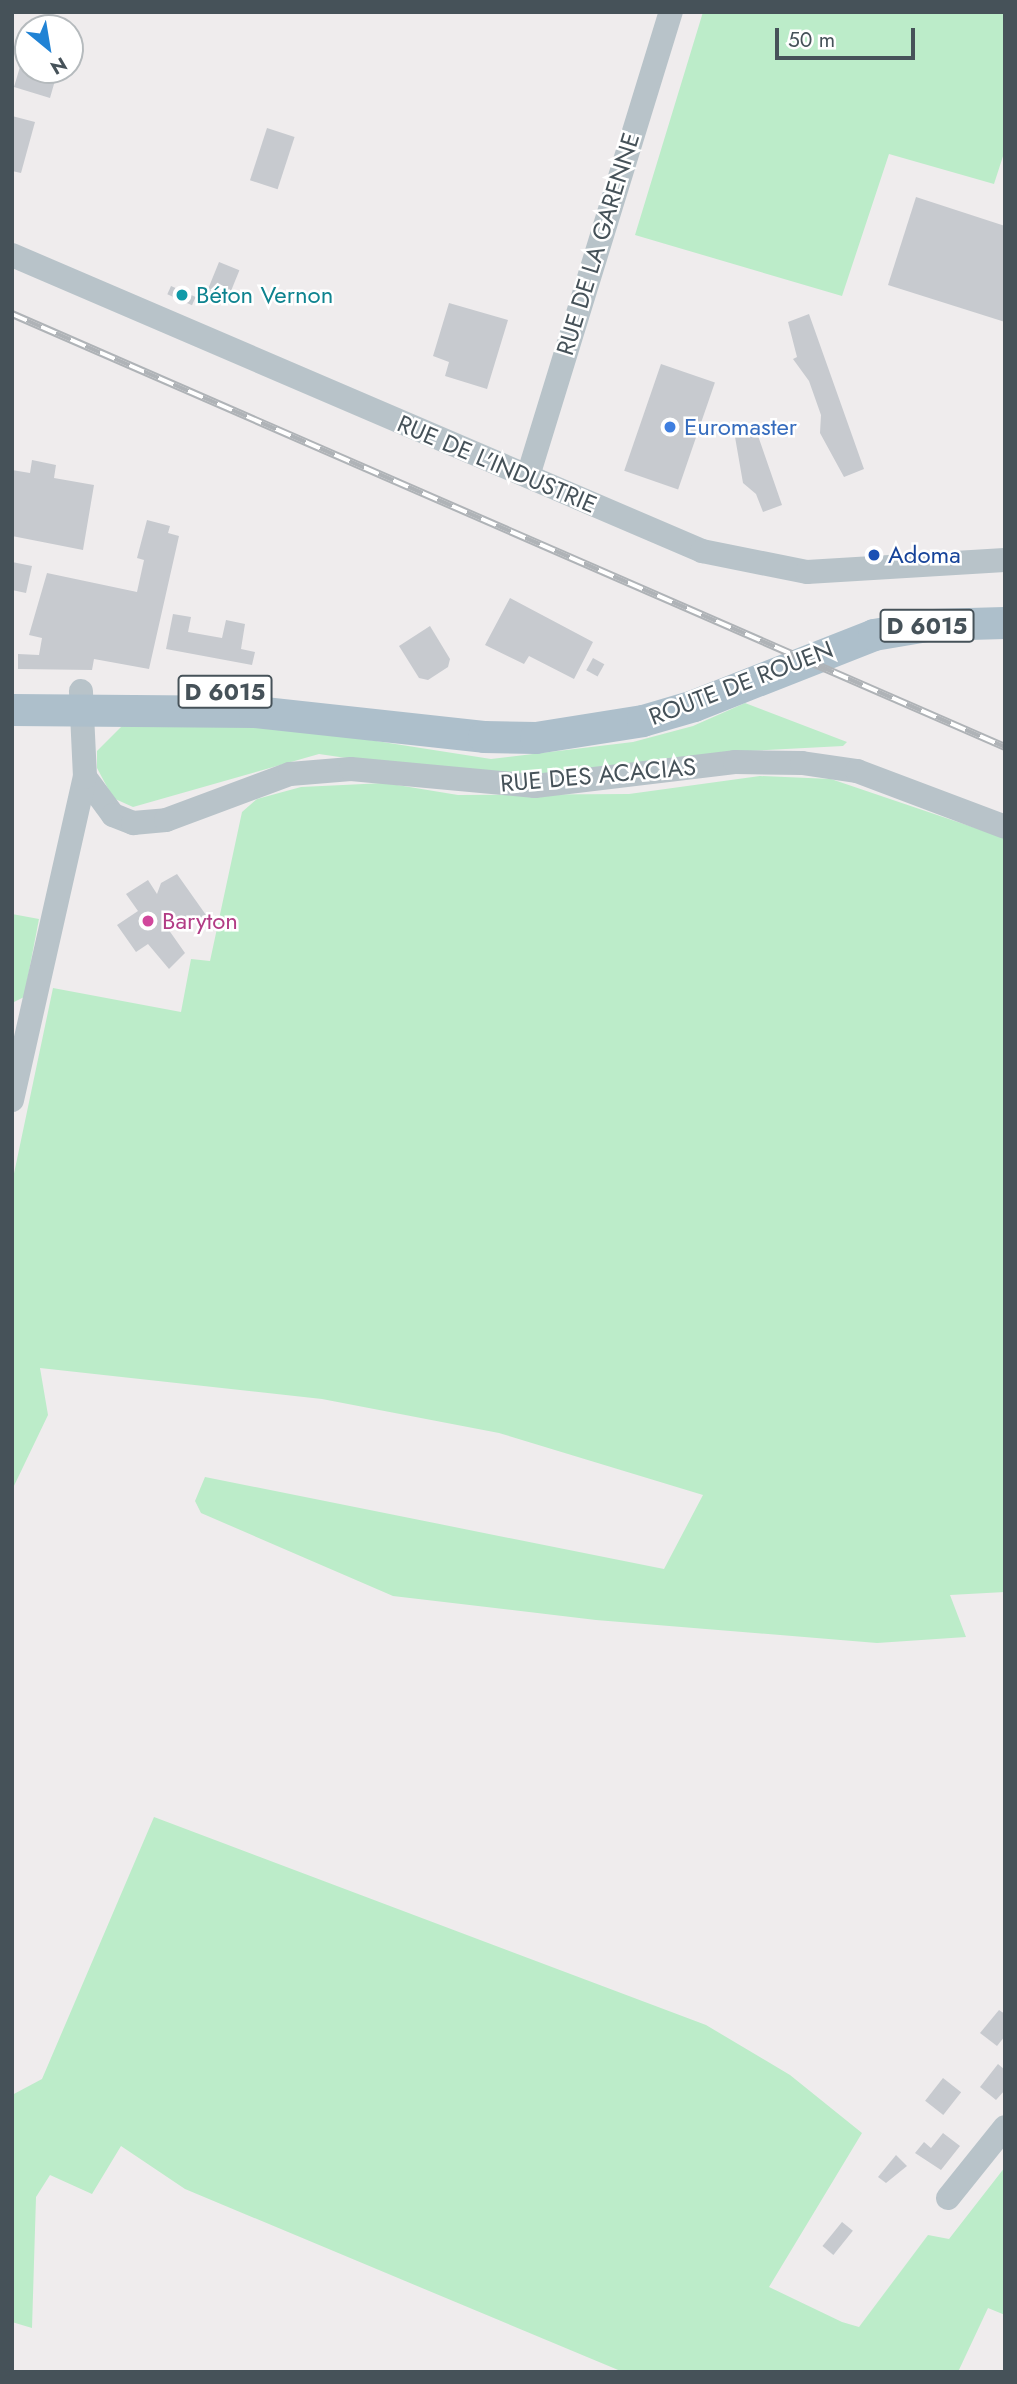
<!DOCTYPE html>
<html>
<head>
<meta charset="utf-8">
<style>
  body { margin:0 }
  #map { position:relative; width:1017px; height:2384px; overflow:hidden; background:#efeced; font-family:Jost,sans-serif }
  div>[style] { position:absolute }
  [style*='--x'] { left:calc(var(--x)*1px); top:calc(var(--y)*1px); width:calc(var(--w)*1px); rotate:calc(var(--a)*1deg) }
  .green>* { inset:0; background:#bcecc9 }
  .building>* { inset:0; background:#c7cacf; transform-origin:0 0 }
  .minor>* { height:24px; margin:-12px; padding:0 12px; transform-origin:12px; border-radius:12px; background:#b8c3c9 }
  .major>* { height:32px; margin:-16px; padding:0 16px; transform-origin:16px; border-radius:16px; background:#adbfcb }
  .rail>* { height:8px; margin-top:-4px; transform-origin:0; background:repeating-linear-gradient(90deg,#fff 0 16px,#afb3b7 0 32px); box-sizing:border-box; border-block:2px solid #afb3b7 }
  .dots>* { width:19px; height:19px; translate:-50% -50%; box-sizing:border-box; border:4px solid #fff; border-radius:50% }
  span { translate:-50% -50%; white-space:nowrap; text-align:center; line-height:1.15; -webkit-text-stroke:5px #fff; paint-order:stroke }
  .shield-label span { padding:2px 5px; background:#fff; border:2px solid; border-radius:5px; -webkit-text-stroke-width:0 }
  .shield-label { font-size:23px; color:#465259; font-weight:700 }
  .street-label { font-size:24px; color:#465259 }
  .culture-label { font-size:24px; color:#0d838f }
  .left { translate:0 -50%; text-align:left }
  .shop-label { font-size:24px; color:#366cbe }
  .transit-label { font-size:24px; color:#164399 }
  .hotel-label { font-size:24px; color:#b23c85 }
  .frame { position:absolute; inset:0; border:14px solid #465259; pointer-events:none }
  .north { position:absolute; left:14px; top:14px; width:70px; height:70px; box-sizing:border-box; background:#fff; border:2px solid #b5babd; border-radius:50%; rotate:150deg; font-size:19px; font-weight:700; line-height:28px; text-align:center; color:#465259 }
  .north::after { content:''; display:block; margin:auto; width:24px; height:32px; background:#2183d5; clip-path:polygon(50% 0,100% 100%,50% 72%,0 100%) }
  .scale { position:absolute; left:775px; top:28px; width:140px; height:32px; box-sizing:border-box; border:4px solid #465259; border-top:0; padding-left:9px; font-size:21px; line-height:24px; white-space:nowrap; color:#465259; -webkit-text-stroke:5px #fff; paint-order:stroke }
</style>
</head>
<body>
<div id="map">
  <div class="green">
    <i style="clip-path:polygon(703px 12px,1005px 12px,1005px 150px,994px 184px,889px 154px,842px 296px,635px 235px)"></i>
    <i style="clip-path:polygon(745px 703px,847px 742px,843px 746px,730px 752px,576px 776px,477px 777px,319px 754px,133px 807px,113px 798px,97px 768px,97px 751px,122px 726px,274px 725px,491px 759px,633px 742px,693px 726px)"></i>
    <i style="clip-path:polygon(760px 776px,831px 779px,1005px 838px,1005px 1592px,950px 1595px,966px 1637px,877px 1643px,596px 1620px,393px 1596px,201px 1513px,195px 1501px,205px 1477px,664px 1569px,703px 1495px,499px 1433px,322px 1399px,40px 1368px,48px 1415px,12px 1490px,12px 1183px,53px 988px,181px 1012px,191px 959px,210px 961px,242px 812px,257px 799px,301px 787px,385px 783px,458px 795px,629px 794px)"></i>
    <i style="clip-path:polygon(12px 914px,39px 919px,24px 997px,12px 1003px)"></i>
    <i style="clip-path:polygon(154px 1817px,706px 2025px,790px 2075px,862px 2133px,769px 2287px,842px 2322px,859px 2327px,928px 2235px,949px 2239px,1005px 2167px,1005px 2315px,988px 2308px,958px 2372px,623px 2372px,185px 2189px,121px 2146px,92px 2194px,50px 2175px,36px 2197px,32px 2328px,12px 2322px,12px 2095px,42px 2079px)"></i>
  </div>
  <div class="building">
    <i style="clip-path:polygon(27px 43px,28px 70px,58px 70px,50px 98px,14px 87px)"></i>
    <i style="clip-path:polygon(12px 116px,35px 122px,21px 173px,12px 171px)"></i>
    <i style="left:267px;top:128px;width:29px;height:55px;rotate:18deg"></i>
    <i style="clip-path:polygon(916px 197px,1005px 226px,1005px 322px,888px 285px)"></i>
    <i style="left:219px;top:262px;width:22px;height:37px;rotate:22deg"></i>
    <i style="left:171px;top:286px;width:27px;height:9px;rotate:24deg"></i>
    <i style="clip-path:polygon(449px 303px,508px 320px,487px 389px,445px 376px,449px 362px,433px 356px)"></i>
    <i style="clip-path:polygon(809px 314px,864px 469px,844px 477px,820px 433px,821px 415px,809px 381px,793px 359px,797px 357px,788px 322px)"></i>
    <i style="left:661px;top:364px;width:57px;height:113px;rotate:19deg"></i>
    <i style="clip-path:polygon(756px 430px,782px 505px,763px 512px,756px 494px,743px 483px,735px 437px)"></i>
    <i style="clip-path:polygon(32px 460px,56px 465px,54px 478px,94px 485px,83px 550px,12px 536px,12px 470px,30px 473px)"></i>
    <i style="clip-path:polygon(147px 520px,170px 526px,168px 533px,179px 536px,149px 669px,94px 659px,92px 670px,18px 669px,18px 654px,39px 655px,42px 638px,29px 635px,47px 573px,137px 592px,144px 560px,137px 558px)"></i>
    <i style="clip-path:polygon(12px 562px,32px 566px,26px 593px,12px 590px)"></i>
    <i style="clip-path:polygon(510px 598px,593px 642px,574px 679px,529px 656px,524px 664px,485px 645px)"></i>
    <i style="clip-path:polygon(173px 614px,191px 617px,188px 632px,222px 638px,226px 620px,245px 624px,241px 649px,255px 652px,252px 665px,166px 649px)"></i>
    <i style="clip-path:polygon(430px 626px,450px 659px,448px 667px,428px 680px,419px 678px,399px 646px)"></i>
    <i style="left:593px;top:658px;width:13px;height:14px;rotate:29deg"></i>
    <i style="clip-path:polygon(177px 874px,206px 915px,184px 924px,179px 917px,166px 926px,185px 953px,169px 969px,148px 944px,136px 952px,117px 925px,138px 911px,126px 894px,148px 880px,157px 894px,161px 883px)"></i>
    <i style="clip-path:polygon(999px 2010px,1005px 2014px,1005px 2036px,997px 2046px,980px 2033px)"></i>
    <i style="clip-path:polygon(998px 2064px,1005px 2070px,1005px 2090px,996px 2100px,980px 2087px)"></i>
    <i style="left:943px;top:2078px;width:23px;height:29px;rotate:38deg"></i>
    <i style="clip-path:polygon(943px 2133px,960px 2146px,941px 2170px,915px 2153px,924px 2142px,931px 2148px)"></i>
    <i style="clip-path:polygon(896px 2155px,907px 2166px,886px 2183px,878px 2177px)"></i>
    <i style="left:842px;top:2222px;width:14px;height:31px;rotate:39deg"></i>
  </div>
  <div class="minor">
    <i style="--x:12;--y:255;--w:751;--a:23.22"></i>
    <i style="--x:702;--y:551;--w:107;--a:11.3"></i>
    <i style="--x:807;--y:572;--w:198;--a:-3.5"></i>
    <i style="--x:528;--y:476;--w:486;--a:-72.9"></i>
    <i style="--x:85;--y:777;--w:47;--a:53.6"></i>
    <i style="--x:113;--y:815;--w:22;--a:22"></i>
    <i style="--x:133;--y:823;--w:33;--a:-5"></i>
    <i style="--x:166;--y:820;--w:132;--a:-20.4"></i>
    <i style="--x:290;--y:774;--w:61;--a:-4.7"></i>
    <i style="--x:351;--y:769;--w:185;--a:5.3"></i>
    <i style="--x:535;--y:786;--w:201;--a:-6.8"></i>
    <i style="--x:735;--y:762;--w:67;--a:0.9"></i>
    <i style="--x:802;--y:763;--w:56;--a:8.3"></i>
    <i style="--x:857;--y:771;--w:158;--a:20.7"></i>
    <i style="--x:12;--y:1100;--w:331;--a:-77.3"></i>
    <i style="--x:85;--y:777;--w:86;--a:-92.7"></i>
    <i style="--x:948;--y:2198;--w:91;--a:-51.2"></i>
  </div>
  <div class="major">
    <i style="--x:12;--y:710;--w:243;--a:0.5"></i>
    <i style="--x:255;--y:712;--w:230;--a:6.2"></i>
    <i style="--x:484;--y:737;--w:52;--a:1.1"></i>
    <i style="--x:536;--y:738;--w:108;--a:-9"></i>
    <i style="--x:643;--y:721;--w:53;--a:-16.4"></i>
    <i style="--x:694;--y:706;--w:193;--a:-21.5"></i>
    <i style="--x:874;--y:635;--w:60;--a:-9.6"></i>
    <i style="--x:933;--y:625;--w:72;--a:-1.6"></i>
  </div>
  <div class="rail">
    <i style="--x:12;--y:314;--w:1083;--a:23.56"></i>
  </div>
  <div class="dots">
    <i style="left:182px;top:295px;background:#0f9aa8"></i>
    <i style="left:670px;top:427px;background:#3f7fe0"></i>
    <i style="left:874px;top:555px;background:#1a4fb4"></i>
    <i style="left:148px;top:921px;background:#d1479c"></i>
  </div>
  <div class="shield-label">
    <span style="left:927px;top:626px">D 6015</span>
    <span style="left:225px;top:692px">D 6015</span>
  </div>
  <div class="street-label">
    <span style="left:598px;top:244px;rotate:-73deg">RUE DE LA GARENNE</span>
    <span style="left:497px;top:464px;rotate:23deg">RUE DE L'INDUSTRIE</span>
    <span style="left:741px;top:683px;rotate:-21deg">ROUTE DE ROUEN</span>
    <span style="left:598px;top:775px;rotate:-5deg">RUE DES ACACIAS</span>
  </div>
  <div class="culture-label">
    <span class="left" style="left:196px;top:295px">Béton Vernon</span>
  </div>
  <div class="shop-label">
    <span class="left" style="left:684px;top:427px">Euromaster</span>
  </div>
  <div class="transit-label">
    <span class="left" style="left:888px;top:555px">Adoma</span>
  </div>
  <div class="hotel-label">
    <span class="left" style="left:162px;top:921px">Baryton</span>
  </div>
  <div class="frame"></div>
  <div class="north">N</div>
  <div class="scale">50 m</div>
</div>
</body>
</html>
